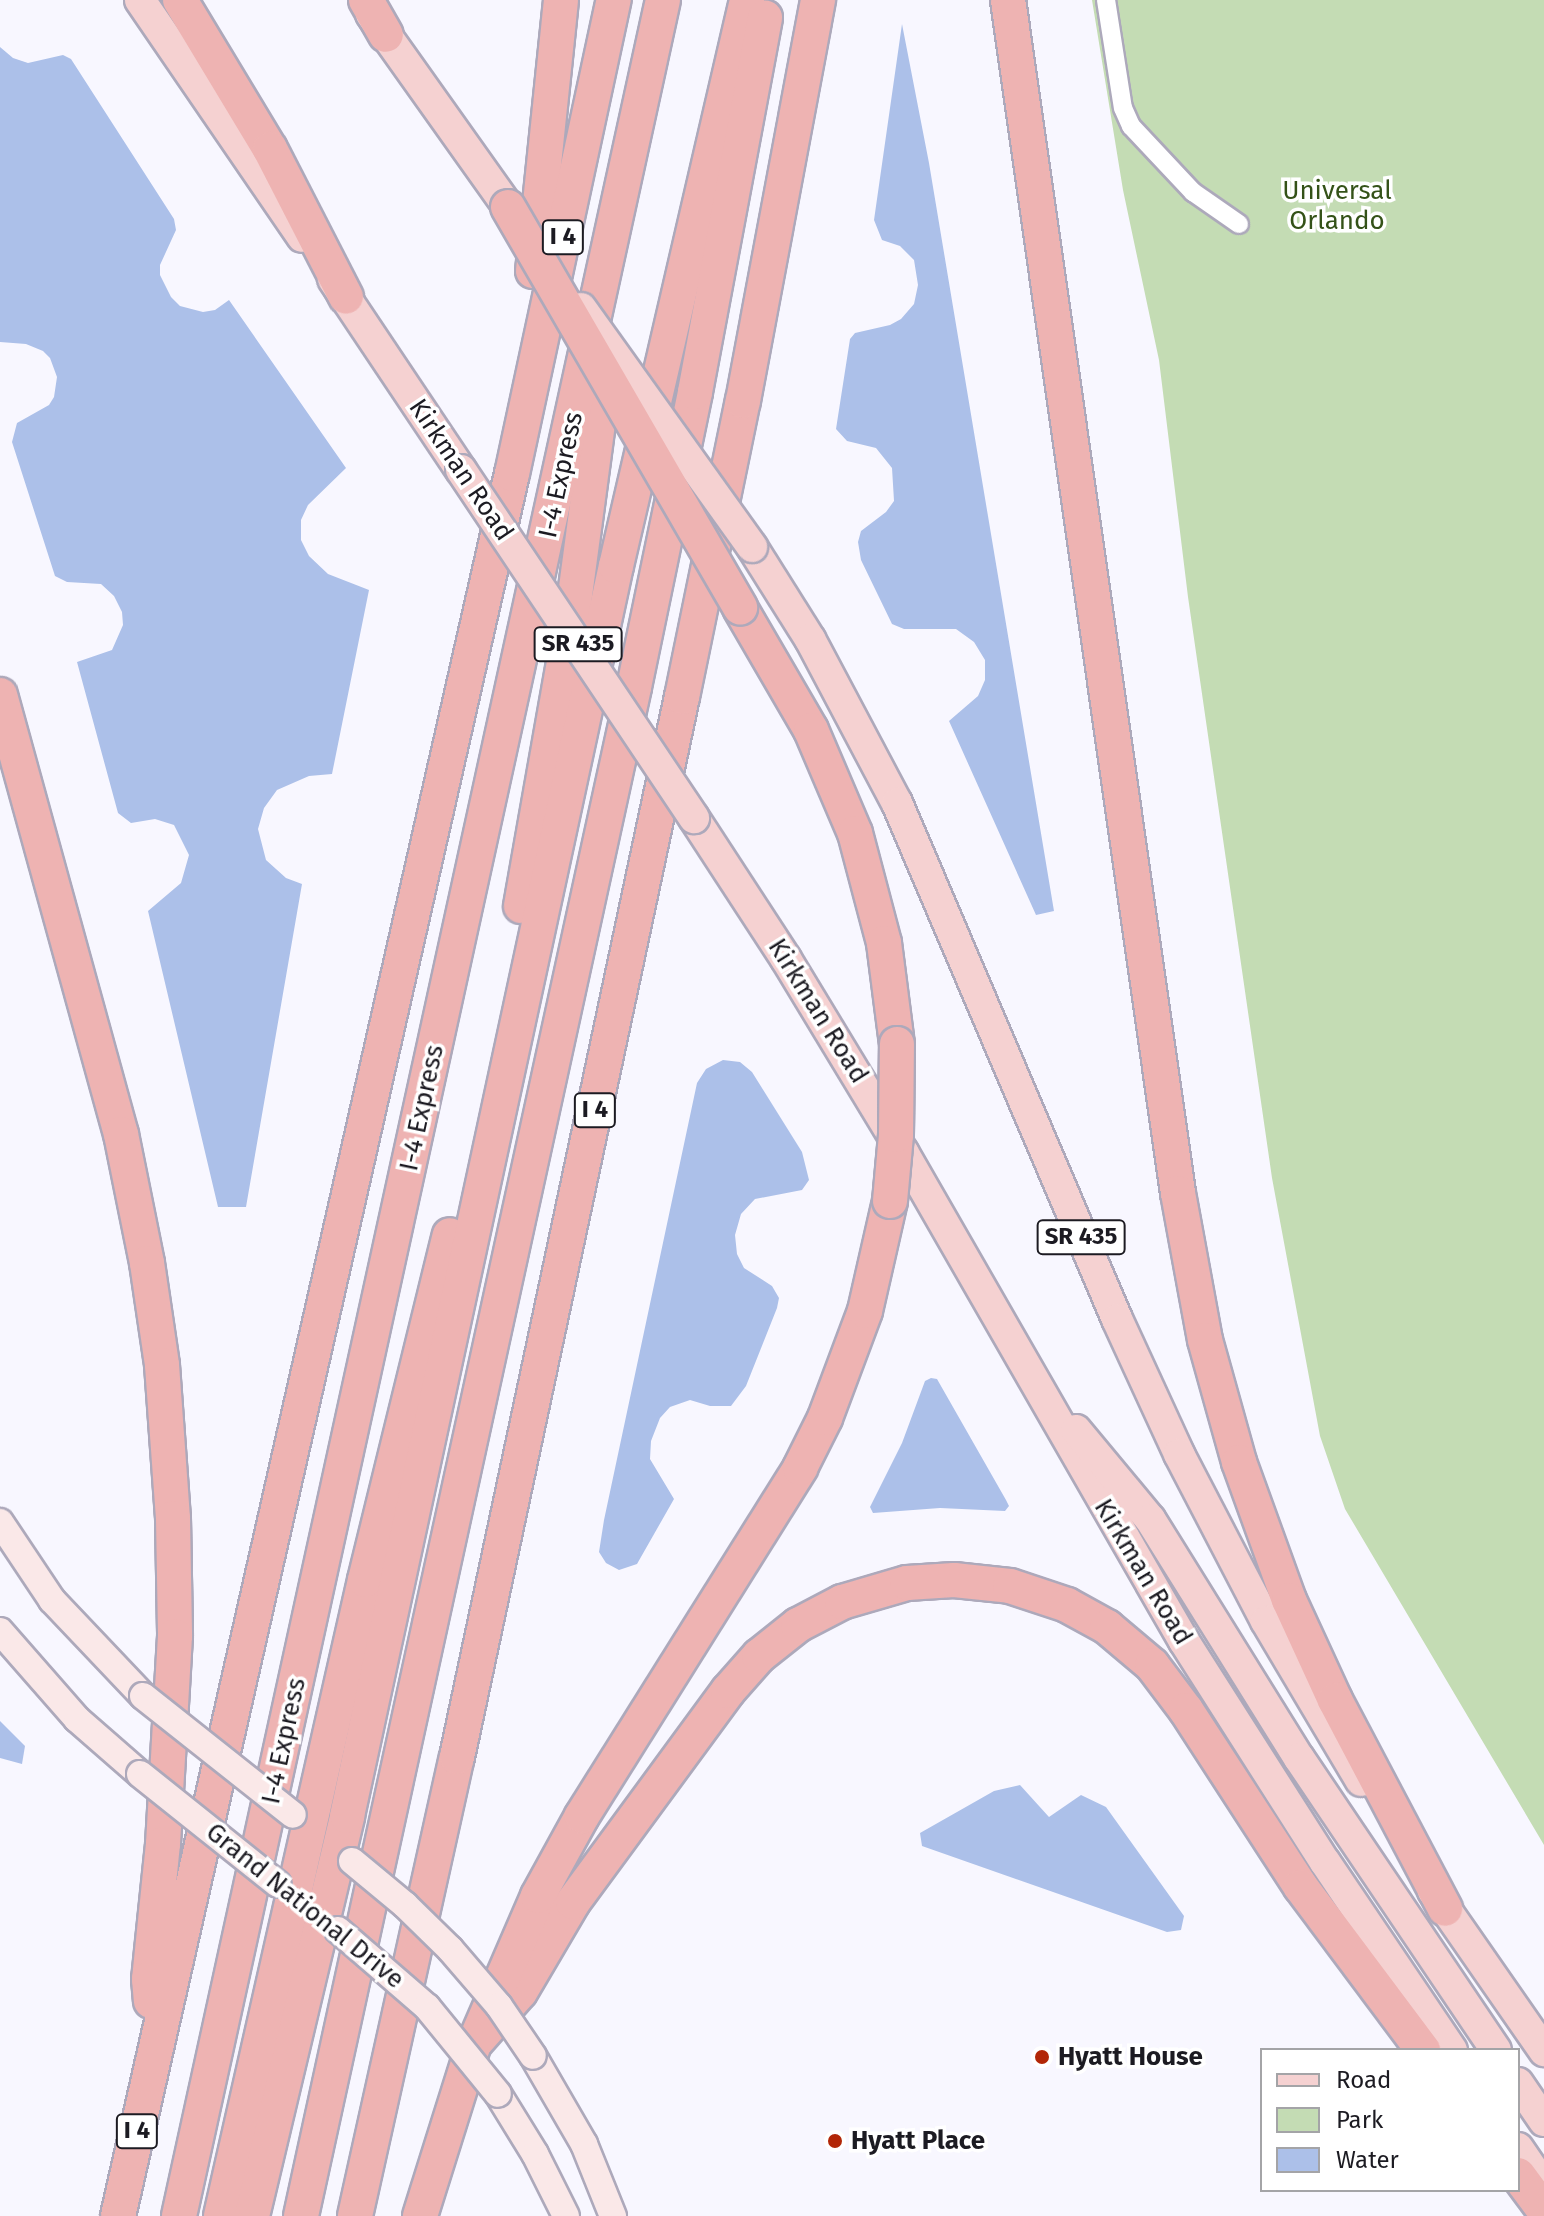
<!DOCTYPE html>
<html>
<head>
<meta charset="utf-8">
<style>
  body { margin:0 }
  #map { position:relative; width:1544px; height:2216px; overflow:hidden; background:#f8f7ff; font-family:"Fira Sans",sans-serif }
  div>[style] { position:absolute }
  [style*='--x'] { left:calc(var(--x)*1px); top:calc(var(--y)*1px); width:calc(var(--w)*1px); rotate:calc(var(--a)*1deg) }
  .green>* { inset:0; background:#c4dcb4 }
  .water>* { inset:0; background:#acc0e9 }
  .roads { filter:drop-shadow(2px 0 #ada9bb) drop-shadow(-2px 0 #ada9bb) drop-shadow(0 2px #ada9bb) drop-shadow(0 -2px #ada9bb) }
  .street>* { height:18px; margin:-9px; padding:0 9px; transform-origin:9px; border-radius:9px; background:#fff }
  .secondary>* { height:26px; margin:-13px; padding:0 13px; transform-origin:13px; border-radius:13px; background:#fae8e8 }
  .primary>* { height:30px; margin:-15px; padding:0 15px; transform-origin:15px; border-radius:15px; background:#f5d1d1 }
  .highway>* { height:34px; margin:-17px; padding:0 17px; transform-origin:17px; border-radius:17px; background:#eeb3b2 }
  .bridges { filter:drop-shadow(2px 0 #ada9bb) drop-shadow(-2px 0 #ada9bb) drop-shadow(0 2px #ada9bb) drop-shadow(0 -2px #ada9bb) }
  .secondary-bridge>* { height:26px; margin:-13px; padding:0 13px; transform-origin:13px; border-radius:13px; background:#fae8e8 }
  .primary-bridge>* { height:30px; margin:-15px; padding:0 15px; transform-origin:15px; border-radius:15px; background:#f5d1d1 }
  .highway-bridge>* { height:34px; margin:-17px; padding:0 17px; transform-origin:17px; border-radius:17px; background:#eeb3b2 }
  .dots>* { width:22px; height:22px; translate:-50% -50%; box-sizing:border-box; border:4px solid #fff; border-radius:50% }
  span { translate:-50% -50%; white-space:nowrap; text-align:center; line-height:1.15; -webkit-text-stroke:7px #fff; paint-order:stroke }
  .shield-label span { padding:2px 6px; background:#fff; border:2px solid; border-radius:6px; -webkit-text-stroke-width:0 }
  .shield-label { font-size:24px; color:#1c1b22; font-weight:700 }
  .park-label { font-size:26px; color:#345218 }
  .street-label { font-size:26px; color:#1c1b22 }
  .poi-label { font-size:26px; color:#1c1b22; font-weight:700 }
  .left { translate:0 -50%; text-align:left }
  .legend { position:absolute; left:1260px; top:2048px; width:260px; height:144px; box-sizing:border-box; background:#fff; border:2px solid #a4a4a7; margin:0; padding:10px 14px; list-style:none; font-size:24px; color:#1c1b22 }
  .legend li { display:flex; align-items:center; gap:16px; height:40px }
  .legend b { width:40px; border:2px solid #a4a4a7 }
</style>
</head>
<body>
<div id="map">
  <div class="green">
    <i style="clip-path:polygon(1092px 0,1544px 0,1544px 1845px,1345px 1509px,1320px 1436px,1272px 1178px,1188px 597px,1159px 360px,1123px 190px)"></i>
  </div>
  <div class="water">
    <i style="clip-path:polygon(902px 24px,929px 163px,1054px 911px,1036px 915px,949px 721px,978px 696px,985px 680px,985px 660px,974px 642px,956px 629px,904px 629px,892px 624px,861px 560px,858px 542px,861px 531px,886px 512px,894px 501px,892px 468px,876px 448px,847px 441px,836px 429px,850px 339px,855px 333px,890px 325px,901px 319px,914px 304px,918px 285px,914px 260px,900px 246px,882px 240px,874px 220px)"></i>
    <i style="clip-path:polygon(0 47px,13px 58px,28px 63px,63px 55px,71px 59px,174px 219px,176px 230px,160px 265px,160px 275px,171px 297px,180px 306px,203px 312px,215px 310px,229px 300px,346px 468px,308px 505px,301px 520px,301px 540px,309px 556px,328px 574px,369px 590px,332px 774px,309px 776px,277px 790px,264px 808px,258px 829px,266px 860px,286px 878px,302px 884px,246px 1207px,218px 1207px,148px 911px,181px 883px,189px 855px,174px 825px,155px 819px,131px 823px,118px 813px,77px 662px,112px 650px,123px 625px,122px 612px,114px 596px,101px 584px,67px 582px,55px 576px,12px 442px,17px 423px,49px 405px,54px 397px,57px 377px,50px 358px,43px 351px,26px 344px,0 342px)"></i>
    <i style="clip-path:polygon(723px 1060px,740px 1062px,752px 1072px,802px 1152px,809px 1180px,802px 1190px,755px 1199px,741px 1214px,735px 1235px,737px 1254px,744px 1268px,772px 1286px,779px 1298px,777px 1308px,746px 1386px,731px 1406px,710px 1406px,690px 1400px,670px 1407px,660px 1418px,651px 1441px,650px 1459px,674px 1499px,637px 1564px,619px 1570px,606px 1563px,599px 1552px,604px 1520px,697px 1083px,706px 1069px)"></i>
    <i style="clip-path:polygon(931px 1378px,937px 1379px,1006px 1500px,1009px 1506px,1005px 1511px,940px 1508px,873px 1513px,870px 1507px,902px 1443px,925px 1381px)"></i>
    <i style="clip-path:polygon(0 1721px,25px 1746px,22px 1764px,0 1758px)"></i>
    <i style="clip-path:polygon(1020px 1785px,1049px 1817px,1081px 1795px,1106px 1807px,1184px 1916px,1181px 1930px,1167px 1932px,922px 1846px,920px 1833px,994px 1791px)"></i>
  </div>
  <div class="roads">
    <div class="street">
      <i style="--x:1106;--y:0;--w:109;--a:81.1"></i>
      <i style="--x:1123;--y:108;--w:20;--a:66"></i>
      <i style="--x:1131;--y:126;--w:91;--a:46.8"></i>
      <i style="--x:1193;--y:192;--w:56;--a:34.8"></i>
    </div>
    <div class="secondary">
      <i style="--x:0;--y:1522;--w:94;--a:56.3"></i>
      <i style="--x:52;--y:1600;--w:132;--a:46.5"></i>
      <i style="--x:0;--y:1631;--w:117;--a:48.8"></i>
      <i style="--x:77;--y:1719;--w:84;--a:41.1"></i>
      <i style="--x:533;--y:2056;--w:102;--a:59.9"></i>
      <i style="--x:584;--y:2144;--w:78;--a:68.1"></i>
      <i style="--x:498;--y:2094;--w:70;--a:58.3"></i>
      <i style="--x:535;--y:2154;--w:69;--a:63.4"></i>
    </div>
    <div class="primary">
      <i style="--x:140;--y:0;--w:287;--a:55.6"></i>
      <i style="--x:371;--y:14;--w:237;--a:54.6"></i>
      <i style="--x:333;--y:279;--w:230;--a:56.2"></i>
      <i style="--x:752;--y:547;--w:109;--a:57.8"></i>
      <i style="--x:810;--y:639;--w:186;--a:62.1"></i>
      <i style="--x:897;--y:803;--w:561;--a:66.91"></i>
      <i style="--x:1117;--y:1319;--w:149;--a:65.3"></i>
      <i style="--x:1179;--y:1454;--w:188;--a:62.5"></i>
      <i style="--x:1266;--y:1621;--w:186;--a:59.3"></i>
      <i style="--x:694;--y:818;--w:168;--a:56.9"></i>
      <i style="--x:786;--y:959;--w:226;--a:58.8"></i>
      <i style="--x:903;--y:1152;--w:564;--a:60.12"></i>
      <i style="--x:1184;--y:1641;--w:262;--a:57.5"></i>
      <i style="--x:1325;--y:1862;--w:227;--a:56"></i>
      <i style="--x:1076;--y:1430;--w:116;--a:50.3"></i>
      <i style="--x:1150;--y:1519;--w:282;--a:58.1"></i>
      <i style="--x:1299;--y:1758;--w:352;--a:56"></i>
      <i style="--x:1433;--y:1891;--w:195;--a:55.2"></i>
      <i style="--x:1518;--y:2083;--w:46;--a:55.6"></i>
      <i style="--x:1518;--y:2148;--w:46;--a:55.6"></i>
    </div>
    <div class="highway">
      <i style="--x:180;--y:0;--w:174;--a:58.9"></i>
      <i style="--x:270;--y:149;--w:166;--a:62.8"></i>
      <i style="--x:366;--y:0;--w:40;--a:60.3"></i>
      <i style="--x:1008;--y:0;--w:1205;--a:81.89"></i>
      <i style="--x:1178;--y:1193;--w:149;--a:79.6"></i>
      <i style="--x:1205;--y:1340;--w:127;--a:74.4"></i>
      <i style="--x:1239;--y:1462;--w:147;--a:70.1"></i>
      <i style="--x:1289;--y:1600;--w:110;--a:65.3"></i>
      <i style="--x:1335;--y:1700;--w:236;--a:62.2"></i>
      <i style="--x:533;--y:271;--w:272;--a:-84.1"></i>
      <i style="--x:740;--y:608;--w:141;--a:59.8"></i>
      <i style="--x:811;--y:730;--w:112;--a:66.9"></i>
      <i style="--x:855;--y:833;--w:114;--a:75.2"></i>
      <i style="--x:884;--y:943;--w:102;--a:82.7"></i>
      <i style="--x:0;--y:695;--w:455;--a:74.6"></i>
      <i style="--x:121;--y:1134;--w:132;--a:78.6"></i>
      <i style="--x:147;--y:1263;--w:103;--a:81.6"></i>
      <i style="--x:162;--y:1365;--w:153;--a:85.9"></i>
      <i style="--x:173;--y:1518;--w:118;--a:89"></i>
      <i style="--x:175;--y:1636;--w:208;--a:93.3"></i>
      <i style="--x:163;--y:1844;--w:136;--a:95.9"></i>
      <i style="--x:149;--y:1979;--w:22;--a:85"></i>
      <i style="--x:521;--y:906;--w:292;--a:-80"></i>
      <i style="--x:572;--y:618;--w:263;--a:-82.4"></i>
      <i style="--x:474;--y:2044;--w:69;--a:-48.5"></i>
      <i style="--x:520;--y:1992;--w:104;--a:-59.5"></i>
      <i style="--x:573;--y:1902;--w:262;--a:-53.7"></i>
      <i style="--x:728;--y:1691;--w:47;--a:-48.5"></i>
      <i style="--x:759;--y:1656;--w:50;--a:-38.5"></i>
      <i style="--x:798;--y:1625;--w:50;--a:-27.6"></i>
      <i style="--x:842;--y:1602;--w:68;--a:-16.3"></i>
      <i style="--x:907;--y:1583;--w:47;--a:-3.7"></i>
      <i style="--x:954;--y:1580;--w:56;--a:6.1"></i>
      <i style="--x:1010;--y:1586;--w:60;--a:18.4"></i>
      <i style="--x:1067;--y:1605;--w:46;--a:28.8"></i>
      <i style="--x:1107;--y:1627;--w:59;--a:40.2"></i>
      <i style="--x:1152;--y:1665;--w:56;--a:52.9"></i>
      <i style="--x:1186;--y:1710;--w:211;--a:57"></i>
      <i style="--x:1301;--y:1887;--w:204;--a:53.2"></i>
      <i style="--x:1518;--y:2175;--w:44;--a:53.4"></i>
      <i style="--x:118;--y:2216;--w:1786;--a:-77.26"></i>
      <i style="--x:512;--y:474;--w:485;--a:-77.9"></i>
      <i style="--x:179;--y:2216;--w:2268;--a:-77.68"></i>
      <i style="--x:221;--y:2216;--w:652;--a:-77.24"></i>
      <i style="--x:365;--y:1580;--w:355;--a:-76.2"></i>
      <i style="--x:252;--y:2216;--w:411;--a:-76.6"></i>
      <i style="--x:347;--y:1816;--w:1279;--a:-77.86"></i>
      <i style="--x:616;--y:566;--w:581;--a:-76.97"></i>
      <i style="--x:301;--y:2216;--w:1565;--a:-77.71"></i>
      <i style="--x:634;--y:687;--w:301;--a:-78.3"></i>
      <i style="--x:695;--y:392;--w:381;--a:-79.4"></i>
      <i style="--x:355;--y:2216;--w:470;--a:-77.5"></i>
      <i style="--x:457;--y:1757;--w:1084;--a:-78.02"></i>
      <i style="--x:682;--y:697;--w:302;--a:-78.4"></i>
      <i style="--x:743;--y:401;--w:408;--a:-79.4"></i>
      <i style="--x:420;--y:2216;--w:180;--a:-72.6"></i>
      <i style="--x:474;--y:2044;--w:161;--a:-66.6"></i>
      <i style="--x:538;--y:1896;--w:91;--a:-61.2"></i>
      <i style="--x:582;--y:1816;--w:411;--a:-57.9"></i>
      <i style="--x:800;--y:1468;--w:56;--a:-63.4"></i>
      <i style="--x:825;--y:1418;--w:114;--a:-69.5"></i>
      <i style="--x:865;--y:1311;--w:113;--a:-77.2"></i>
    </div>
  </div>
  <div class="bridges">
    <div class="secondary-bridge">
      <i style="--x:143;--y:1696;--w:191;--a:38.4"></i>
      <i style="--x:140;--y:1774;--w:176;--a:38.6"></i>
      <i style="--x:352;--y:1861;--w:69;--a:39.7"></i>
      <i style="--x:405;--y:1905;--w:63;--a:44.4"></i>
      <i style="--x:450;--y:1949;--w:75;--a:49.3"></i>
      <i style="--x:499;--y:2006;--w:60;--a:55.8"></i>
      <i style="--x:338;--y:1930;--w:118;--a:40.9"></i>
      <i style="--x:427;--y:2007;--w:112;--a:50.8"></i>
    </div>
    <div class="primary-bridge">
      <i style="--x:581;--y:308;--w:294;--a:54.4"></i>
      <i style="--x:461;--y:470;--w:419;--a:56.2"></i>
    </div>
    <div class="highway-bridge">
      <i style="--x:508;--y:207;--w:463;--a:59.9"></i>
      <i style="--x:890;--y:1201;--w:66;--a:-84.8"></i>
      <i style="--x:896;--y:1135;--w:91;--a:-89.4"></i>
    </div>
  </div>
  <div class="dots">
    <i style="left:1042px;top:2057px;background:#b22607"></i>
    <i style="left:835px;top:2141px;background:#b22607"></i>
  </div>
  <div class="shield-label">
    <span style="left:563px;top:237px">I 4</span>
    <span style="left:578px;top:644px">SR 435</span>
    <span style="left:595px;top:1110px">I 4</span>
    <span style="left:1081px;top:1237px">SR 435</span>
    <span style="left:137px;top:2131px">I 4</span>
  </div>
  <div class="park-label">
    <span style="left:1337px;top:206px">Universal<br>Orlando</span>
  </div>
  <div class="street-label">
    <span style="left:461px;top:470px;rotate:56deg">Kirkman Road</span>
    <span style="left:561px;top:475px;rotate:-78deg">I-4 Express</span>
    <span style="left:818px;top:1011px;rotate:58deg">Kirkman Road</span>
    <span style="left:422px;top:1108px;rotate:-78deg">I-4 Express</span>
    <span style="left:1143px;top:1572px;rotate:59deg">Kirkman Road</span>
    <span style="left:284px;top:1741px;rotate:-78deg">I-4 Express</span>
    <span style="left:305px;top:1906px;rotate:39deg">Grand National Drive</span>
  </div>
  <div class="poi-label">
    <span class="left" style="left:1058px;top:2057px">Hyatt House</span>
    <span class="left" style="left:851px;top:2141px">Hyatt Place</span>
  </div>
  <ul class="legend">
  <li><b style="height:10px;background:#f5d1d1"></b>Road</li>
  <li><b style="height:22px;background:#c4dcb4"></b>Park</li>
  <li><b style="height:22px;background:#acc0e9"></b>Water</li>
  </ul>
</div>
</body>
</html>
